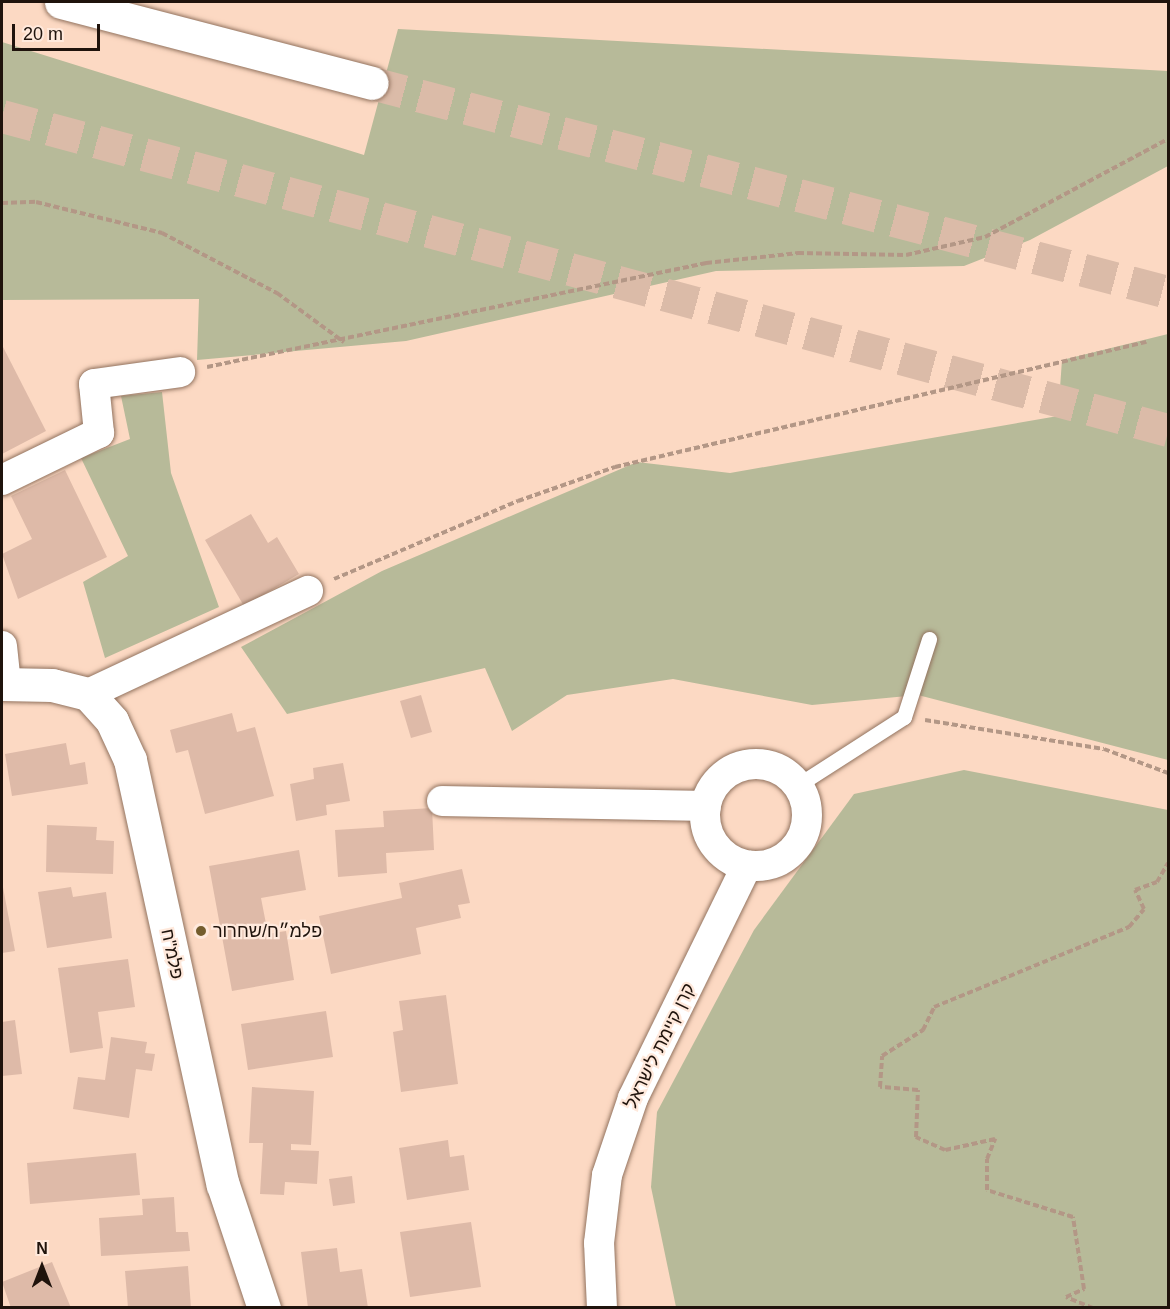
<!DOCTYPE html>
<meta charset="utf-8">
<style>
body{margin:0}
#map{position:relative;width:1170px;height:1309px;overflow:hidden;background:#fcd9c3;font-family:Arial,"Noto Sans Hebrew",sans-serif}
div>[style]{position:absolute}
.green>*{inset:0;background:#b7ba99}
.building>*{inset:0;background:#debaa8}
.trunk-tunnel>*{height:33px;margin-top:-16.5px;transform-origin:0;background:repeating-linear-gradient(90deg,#dbbba8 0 33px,transparent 0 49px)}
.path>*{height:4px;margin-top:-2px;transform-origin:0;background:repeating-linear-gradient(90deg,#b39786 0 6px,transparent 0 9px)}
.roads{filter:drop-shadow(0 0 2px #92735f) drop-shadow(0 0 2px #92735f)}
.service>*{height:15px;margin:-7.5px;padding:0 7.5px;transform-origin:7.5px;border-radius:7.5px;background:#fff}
.minor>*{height:30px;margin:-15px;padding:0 15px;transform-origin:15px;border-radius:15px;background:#fff}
.minor>.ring{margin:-15px;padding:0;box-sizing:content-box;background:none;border:30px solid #fff;border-radius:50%}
.tertiary>*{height:33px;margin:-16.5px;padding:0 16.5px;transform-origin:16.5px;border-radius:16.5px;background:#fff}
.trunk>*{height:33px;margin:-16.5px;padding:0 16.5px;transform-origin:16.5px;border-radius:16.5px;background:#fff}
.dots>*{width:16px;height:16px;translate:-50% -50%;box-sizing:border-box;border:3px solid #ffe9dc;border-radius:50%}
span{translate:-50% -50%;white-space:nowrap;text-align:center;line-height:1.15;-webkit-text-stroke:4.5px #ffe9dc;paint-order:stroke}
.poi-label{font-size:18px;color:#1f130c}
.left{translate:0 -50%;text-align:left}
.street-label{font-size:18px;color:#1f130c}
.frame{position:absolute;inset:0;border:3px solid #1f130c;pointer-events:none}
.north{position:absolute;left:12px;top:1237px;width:60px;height:60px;-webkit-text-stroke:4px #ffe9dc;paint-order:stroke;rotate:0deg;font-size:16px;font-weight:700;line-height:24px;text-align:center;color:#1f130c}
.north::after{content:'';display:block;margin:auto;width:21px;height:27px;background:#1f130c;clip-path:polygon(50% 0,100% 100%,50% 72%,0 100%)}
.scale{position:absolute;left:12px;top:24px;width:88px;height:27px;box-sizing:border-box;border:3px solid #1f130c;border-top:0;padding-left:8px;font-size:18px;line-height:21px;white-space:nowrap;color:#1f130c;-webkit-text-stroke:4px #ffe9dc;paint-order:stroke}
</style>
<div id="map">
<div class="green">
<i style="clip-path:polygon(398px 29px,1168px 71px,1168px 166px,1030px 240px,964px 266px,716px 271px,406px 341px,197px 360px,199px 299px,2px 300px,2px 42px,364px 155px)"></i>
<i style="clip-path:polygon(1168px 334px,1168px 760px,918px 695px,812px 705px,673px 679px,567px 695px,512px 731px,485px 668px,287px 714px,241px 647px,382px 571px,637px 462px,730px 473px,1058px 416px,1062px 360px)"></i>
<i style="clip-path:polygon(162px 392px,171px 473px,219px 607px,105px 658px,83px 582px,128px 556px,81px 458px,130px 439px,121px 396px)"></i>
<i style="clip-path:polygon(964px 770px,1168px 810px,1168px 1307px,676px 1307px,651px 1187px,657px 1112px,754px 930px,854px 794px)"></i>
</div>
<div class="building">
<i style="clip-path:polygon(2px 345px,46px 431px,2px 454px)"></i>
<i style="clip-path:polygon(65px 470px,107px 557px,18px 599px,2px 554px,32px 539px,11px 496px)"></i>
<i style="clip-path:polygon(251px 514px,268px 543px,277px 537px,299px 574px,244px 606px,205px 540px)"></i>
<i style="clip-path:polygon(421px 695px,432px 732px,411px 738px,400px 701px)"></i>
<i style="clip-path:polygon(232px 713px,237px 732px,255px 727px,274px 796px,205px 814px,188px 750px,176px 753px,170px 730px)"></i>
<i style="clip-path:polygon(66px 743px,70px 765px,85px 762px,88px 784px,12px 796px,5px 754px)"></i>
<i style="clip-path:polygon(343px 763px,350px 801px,326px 805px,327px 815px,296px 821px,290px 784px,314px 779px,313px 768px)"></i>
<i style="clip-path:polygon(432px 808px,434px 850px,386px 853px,387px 873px,338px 877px,335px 830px,384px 827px,383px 811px)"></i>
<i style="clip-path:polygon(47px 825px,97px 827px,96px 840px,114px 841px,113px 874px,46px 872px)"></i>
<i style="clip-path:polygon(299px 850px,306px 890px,261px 898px,268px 934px,286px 931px,294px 980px,232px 991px,209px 866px)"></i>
<i style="clip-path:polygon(462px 869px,470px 903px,458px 905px,461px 918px,416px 928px,421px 954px,331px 974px,319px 916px,402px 898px,399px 883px)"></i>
<i style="clip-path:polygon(2px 882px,15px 951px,2px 953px)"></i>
<i style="clip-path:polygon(71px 887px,73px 897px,106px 892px,112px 938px,47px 948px,38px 892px)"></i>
<i style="clip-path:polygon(128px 959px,135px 1007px,98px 1012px,103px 1048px,70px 1053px,58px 968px)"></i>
<i style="clip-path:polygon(446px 995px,458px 1084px,401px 1092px,393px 1032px,403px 1030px,399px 1001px)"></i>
<i style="clip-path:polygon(326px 1011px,333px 1057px,248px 1070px,241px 1024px)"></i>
<i style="clip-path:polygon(15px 1020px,22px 1074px,2px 1076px,2px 1022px)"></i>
<i style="clip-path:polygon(111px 1037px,147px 1042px,145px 1053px,155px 1054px,152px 1071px,136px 1069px,129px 1118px,73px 1109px,78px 1077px,105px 1080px)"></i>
<i style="clip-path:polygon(252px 1087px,314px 1091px,311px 1145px,291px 1144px,291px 1150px,319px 1151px,317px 1184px,285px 1182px,284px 1195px,260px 1194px,263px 1143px,249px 1143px)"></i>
<i style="clip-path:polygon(448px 1140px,450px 1157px,464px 1155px,469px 1190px,407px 1200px,399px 1148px)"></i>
<i style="clip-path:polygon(136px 1153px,140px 1195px,30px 1204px,27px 1163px)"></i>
<i style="clip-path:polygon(352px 1176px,355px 1203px,333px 1206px,329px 1179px)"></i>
<i style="clip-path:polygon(174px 1197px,176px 1232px,188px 1232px,190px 1251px,101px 1256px,99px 1218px,143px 1215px,142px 1199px)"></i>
<i style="clip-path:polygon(471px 1222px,481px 1287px,410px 1297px,400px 1232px)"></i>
<i style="clip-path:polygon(337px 1248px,340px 1272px,362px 1269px,368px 1308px,308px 1308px,301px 1252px)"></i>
<i style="clip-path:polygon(52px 1262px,71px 1308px,11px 1308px,2px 1282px)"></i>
<i style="clip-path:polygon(188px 1266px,191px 1308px,128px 1308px,125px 1271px)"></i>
</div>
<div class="trunk-tunnel">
<i style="left:372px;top:83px;width:823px;rotate:14.71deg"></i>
<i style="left:2px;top:116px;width:1208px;rotate:15.07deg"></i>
</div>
<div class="path">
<i style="left:2px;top:203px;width:34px;rotate:-2deg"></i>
<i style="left:36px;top:202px;width:130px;rotate:13.8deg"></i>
<i style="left:162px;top:233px;width:130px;rotate:27.6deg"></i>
<i style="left:277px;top:293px;width:83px;rotate:36.2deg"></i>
<i style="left:207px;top:367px;width:510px;rotate:-11.77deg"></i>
<i style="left:706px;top:263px;width:93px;rotate:-6.2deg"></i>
<i style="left:798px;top:253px;width:108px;rotate:1.1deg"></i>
<i style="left:906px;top:255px;width:81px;rotate:-12.8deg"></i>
<i style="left:985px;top:237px;width:208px;rotate:-28.2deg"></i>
<i style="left:334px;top:579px;width:200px;rotate:-23deg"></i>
<i style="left:518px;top:501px;width:103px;rotate:-19.3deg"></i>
<i style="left:615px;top:467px;width:546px;rotate:-13.25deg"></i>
<i style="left:925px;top:720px;width:181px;rotate:9.2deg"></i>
<i style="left:1104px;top:749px;width:68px;rotate:20.6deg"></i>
<i style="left:1093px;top:1308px;width:29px;rotate:-158deg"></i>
<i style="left:1066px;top:1297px;width:20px;rotate:-24deg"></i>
<i style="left:1084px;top:1289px;width:73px;rotate:-98.7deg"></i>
<i style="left:1073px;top:1217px;width:90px;rotate:-162.6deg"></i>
<i style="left:987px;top:1190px;width:31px;rotate:-90deg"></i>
<i style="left:987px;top:1159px;width:22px;rotate:-68deg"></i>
<i style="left:995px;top:1139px;width:51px;rotate:167.6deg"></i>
<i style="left:945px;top:1150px;width:32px;rotate:-156deg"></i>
<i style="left:916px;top:1137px;width:47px;rotate:-87.6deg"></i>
<i style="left:918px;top:1090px;width:38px;rotate:-175deg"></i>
<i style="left:880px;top:1087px;width:31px;rotate:-86deg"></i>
<i style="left:882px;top:1056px;width:49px;rotate:-32.4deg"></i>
<i style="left:923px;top:1030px;width:25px;rotate:-64deg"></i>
<i style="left:934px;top:1007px;width:211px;rotate:-22.3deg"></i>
<i style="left:1129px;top:927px;width:23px;rotate:-50deg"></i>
<i style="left:1144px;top:909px;width:21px;rotate:-115deg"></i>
<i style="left:1135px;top:890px;width:23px;rotate:-20deg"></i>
<i style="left:1157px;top:882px;width:22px;rotate:-60deg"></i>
</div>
<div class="roads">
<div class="service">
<i style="left:798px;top:785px;width:126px;rotate:-32.7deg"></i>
<i style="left:904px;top:717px;width:82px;rotate:-72.2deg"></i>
</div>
<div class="minor">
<i style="left:2px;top:480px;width:108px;rotate:-25.9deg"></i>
<i style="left:99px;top:433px;width:49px;rotate:-95.8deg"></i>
<i style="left:94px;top:384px;width:87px;rotate:-7.9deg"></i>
<i style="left:2px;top:646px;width:38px;rotate:84deg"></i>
<i style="left:88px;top:694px;width:243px;rotate:-25.1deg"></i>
<i class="ring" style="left:705px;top:764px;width:72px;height:72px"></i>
<i style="left:442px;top:801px;width:264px;rotate:1.1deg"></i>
<i style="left:602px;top:1308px;width:65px;rotate:-92.6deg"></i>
<i style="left:599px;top:1243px;width:68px;rotate:-83.3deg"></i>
<i style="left:607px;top:1175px;width:81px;rotate:-71.3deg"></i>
<i style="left:633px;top:1098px;width:259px;rotate:-63.9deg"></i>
</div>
<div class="tertiary">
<i style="left:2px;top:684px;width:50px;rotate:1.1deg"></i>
<i style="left:52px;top:685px;width:37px;rotate:14deg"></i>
<i style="left:88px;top:694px;width:36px;rotate:48deg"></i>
<i style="left:112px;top:721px;width:43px;rotate:65.2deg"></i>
<i style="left:130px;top:760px;width:435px;rotate:77.7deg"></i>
<i style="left:223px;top:1185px;width:130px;rotate:71.6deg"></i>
</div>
<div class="trunk">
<i style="left:61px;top:2px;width:321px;rotate:14.6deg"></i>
</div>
</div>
<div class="dots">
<i style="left:201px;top:931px;background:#745d2d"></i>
</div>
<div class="poi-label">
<span class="left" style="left:213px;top:931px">פלמ״ח/שחרור</span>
</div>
<div class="street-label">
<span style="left:172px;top:954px;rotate:78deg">פלמ"ח</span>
<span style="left:660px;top:1046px;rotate:-64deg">קרן קיימת לישראל</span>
</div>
<div class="frame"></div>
<div class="north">N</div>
<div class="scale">20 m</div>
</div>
